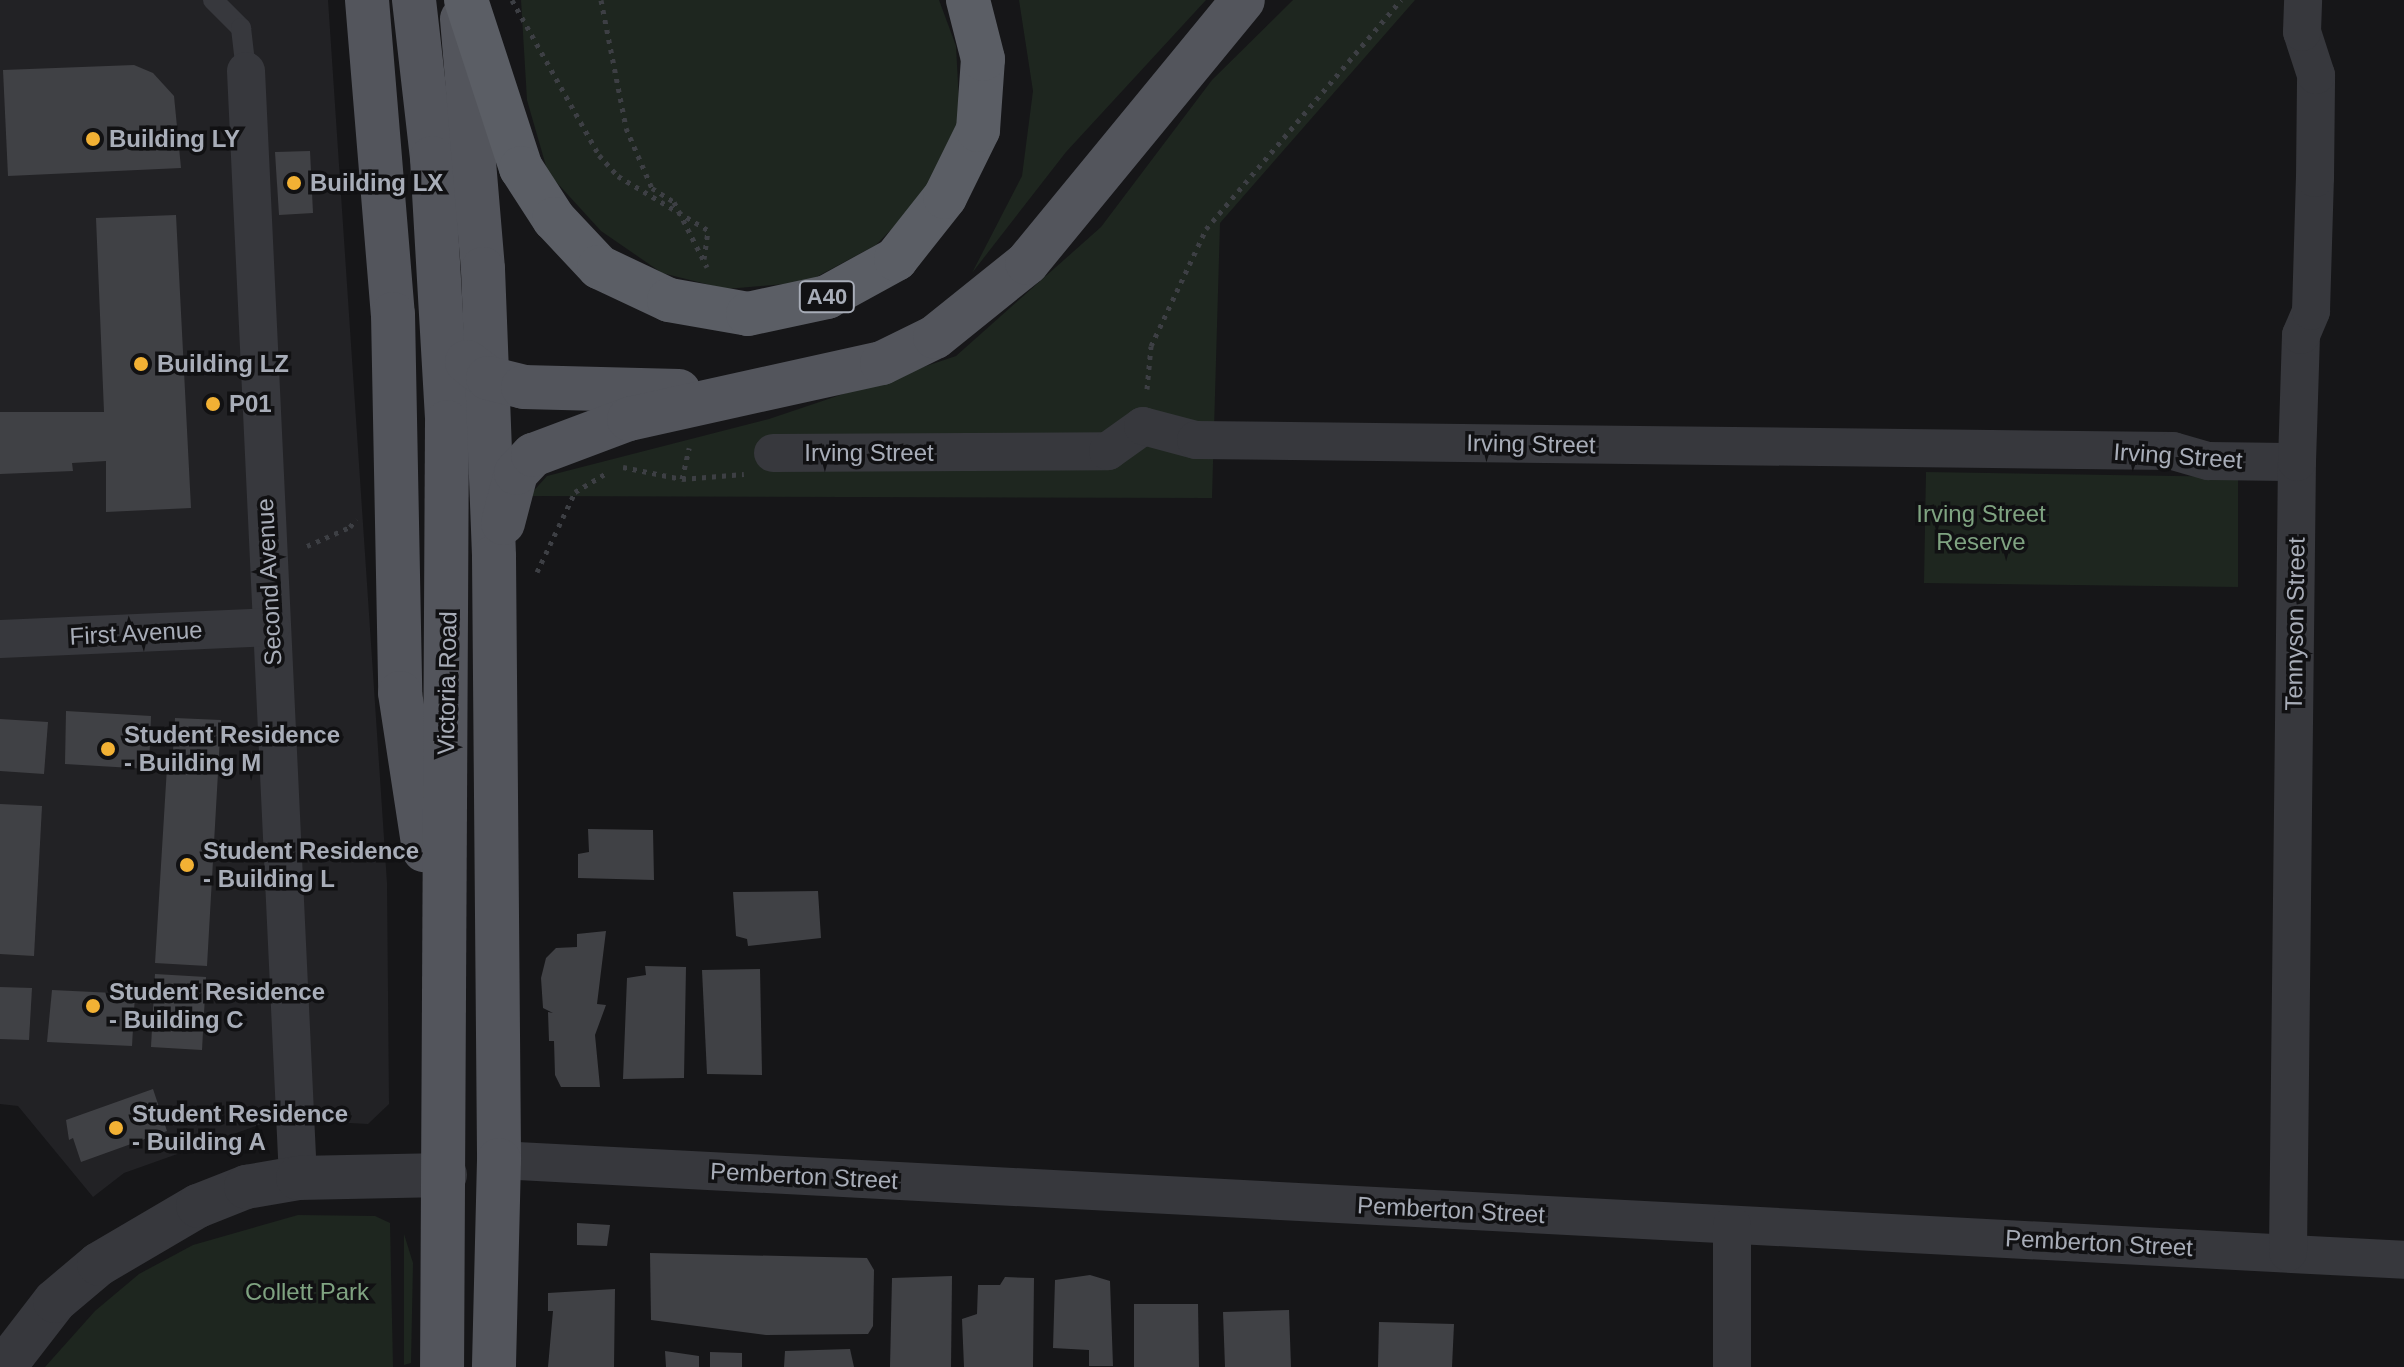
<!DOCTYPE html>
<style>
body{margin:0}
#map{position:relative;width:2404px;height:1367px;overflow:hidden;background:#161618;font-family:Helvetica,sans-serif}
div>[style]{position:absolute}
.built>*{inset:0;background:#222225}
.green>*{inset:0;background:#1e261f}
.building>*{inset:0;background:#404145}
.path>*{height:5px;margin-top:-2.5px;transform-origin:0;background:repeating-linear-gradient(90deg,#3d3f44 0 4px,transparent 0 10px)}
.service>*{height:20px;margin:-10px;padding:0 10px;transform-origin:10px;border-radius:10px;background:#37383d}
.minor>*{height:38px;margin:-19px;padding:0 19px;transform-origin:19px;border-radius:19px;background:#37383d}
.tertiary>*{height:44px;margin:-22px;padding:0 22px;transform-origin:22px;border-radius:22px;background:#37383d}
.primary>*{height:44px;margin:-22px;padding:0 22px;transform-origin:22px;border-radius:22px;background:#53555c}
.trunk>*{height:44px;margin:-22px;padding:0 22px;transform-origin:22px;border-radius:22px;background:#5b5e65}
.path-bridge>*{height:5px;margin-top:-2.5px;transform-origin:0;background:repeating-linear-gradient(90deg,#3d3f44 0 4px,transparent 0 10px)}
.dots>*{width:22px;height:22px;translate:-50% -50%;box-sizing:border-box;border:4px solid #111113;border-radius:50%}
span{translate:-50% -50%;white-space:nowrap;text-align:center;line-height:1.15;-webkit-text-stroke:7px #111113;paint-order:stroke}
.shield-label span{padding:2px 6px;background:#111113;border:2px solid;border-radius:6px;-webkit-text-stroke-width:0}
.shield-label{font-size:22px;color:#a8adb8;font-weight:700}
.poi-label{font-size:24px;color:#a8adb8;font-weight:700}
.left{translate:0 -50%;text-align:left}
.street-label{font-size:24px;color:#a8adb8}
.park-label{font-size:24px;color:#7fa381}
</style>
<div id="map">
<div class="built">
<i style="clip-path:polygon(0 0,328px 0,387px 883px,389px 1104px,368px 1124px,276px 1119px,124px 1173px,93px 1197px,18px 1106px,0 1104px)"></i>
</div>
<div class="green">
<i style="clip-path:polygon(521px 0,939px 0,956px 46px,960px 122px,924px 196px,876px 245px,807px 282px,726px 289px,662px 273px,601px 231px,548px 173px,527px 100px)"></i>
<i style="clip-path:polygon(1019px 0,1206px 0,1066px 152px,972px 273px,1022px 176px,1033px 91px)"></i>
<i style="clip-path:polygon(1293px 0,1415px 0,1220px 223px,1212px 498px,529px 496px,547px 476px,769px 419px,956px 356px,1101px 227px,1212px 80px)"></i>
<i style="clip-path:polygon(1926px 472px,2238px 477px,2238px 587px,1924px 583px)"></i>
<i style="clip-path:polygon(298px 1215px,375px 1216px,390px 1223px,393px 1367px,45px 1367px,95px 1311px,139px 1274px,193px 1245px)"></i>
<i style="clip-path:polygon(404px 1234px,413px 1263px,411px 1363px,404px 1365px)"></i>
</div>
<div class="building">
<i style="clip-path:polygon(134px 65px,153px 73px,174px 96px,181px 168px,8px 176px,3px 70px)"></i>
<i style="clip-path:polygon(310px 151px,313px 213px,279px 215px,275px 152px)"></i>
<i style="clip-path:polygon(176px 215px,191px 508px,106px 512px,106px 461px,72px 463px,73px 471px,0 474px,0 412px,104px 412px,96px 218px)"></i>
<i style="clip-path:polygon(66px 711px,151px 716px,149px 769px,65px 764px)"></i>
<i style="clip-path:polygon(175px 718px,221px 720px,207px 966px,155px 963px,167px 767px,172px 767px)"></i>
<i style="clip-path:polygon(0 719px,48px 722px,44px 774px,0 771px)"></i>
<i style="clip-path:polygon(0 804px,42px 806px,34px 956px,0 954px)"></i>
<i style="clip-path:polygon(588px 829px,653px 830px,654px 880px,578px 878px,578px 854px,589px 852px)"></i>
<i style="clip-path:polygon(818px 891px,821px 938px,748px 946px,747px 939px,736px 936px,733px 892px)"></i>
<i style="clip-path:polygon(606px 931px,597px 1004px,606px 1005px,595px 1035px,600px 1087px,561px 1087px,555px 1075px,554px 1041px,549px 1041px,548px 1012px,553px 1013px,543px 1008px,541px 978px,546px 958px,556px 948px,577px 947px,577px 934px)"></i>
<i style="clip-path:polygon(645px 966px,686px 967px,684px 1078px,623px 1079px,627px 978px,646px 975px)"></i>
<i style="clip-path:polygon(760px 969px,762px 1075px,707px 1074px,702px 970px)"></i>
<i style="clip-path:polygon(155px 974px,206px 977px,202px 1050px,151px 1047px)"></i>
<i style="clip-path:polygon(0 987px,32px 988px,29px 1040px,0 1039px)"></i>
<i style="clip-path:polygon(52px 990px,135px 994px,132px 1046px,47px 1042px)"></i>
<i style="clip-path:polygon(153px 1089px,167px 1131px,81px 1162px,73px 1138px,69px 1140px,66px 1120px)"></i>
<i style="clip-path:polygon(577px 1223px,610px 1225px,607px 1246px,577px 1245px)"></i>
<i style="clip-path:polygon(650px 1253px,867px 1258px,874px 1270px,873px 1326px,868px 1334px,766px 1335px,651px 1320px)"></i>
<i style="clip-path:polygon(1090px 1275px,1110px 1281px,1113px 1366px,1089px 1366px,1089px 1350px,1053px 1348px,1055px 1280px)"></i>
<i style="clip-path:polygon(952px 1276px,951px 1367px,890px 1367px,892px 1278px)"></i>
<i style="clip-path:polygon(1005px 1277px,1034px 1278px,1033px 1367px,964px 1367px,962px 1319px,977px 1314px,978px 1285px,1000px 1285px)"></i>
<i style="clip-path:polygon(615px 1289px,614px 1367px,548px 1367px,553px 1311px,548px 1311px,548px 1293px)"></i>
<i style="clip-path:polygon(1134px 1304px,1198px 1304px,1199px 1367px,1134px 1367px)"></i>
<i style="clip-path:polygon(1289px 1310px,1291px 1367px,1225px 1367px,1223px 1312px)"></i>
<i style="clip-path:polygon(1379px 1322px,1454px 1324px,1452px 1367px,1378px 1367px)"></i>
<i style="clip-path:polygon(850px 1349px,854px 1367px,784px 1367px,785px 1351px)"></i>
<i style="clip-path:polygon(665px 1351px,699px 1356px,699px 1367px,666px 1367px)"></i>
<i style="clip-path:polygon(710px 1352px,742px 1353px,742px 1367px,710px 1367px)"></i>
</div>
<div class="path">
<i style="left:601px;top:0;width:130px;rotate:78.9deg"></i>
<i style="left:626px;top:128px;width:65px;rotate:66.6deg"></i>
<i style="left:652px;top:188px;width:26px;rotate:32deg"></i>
<i style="left:674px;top:202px;width:73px;rotate:63.1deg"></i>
<i style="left:704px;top:259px;width:29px;rotate:-82deg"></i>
<i style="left:1147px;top:389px;width:43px;rotate:-84.7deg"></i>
<i style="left:1151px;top:346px;width:129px;rotate:-64.8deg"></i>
<i style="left:1206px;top:229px;width:301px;rotate:-49.6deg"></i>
<i style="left:623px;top:467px;width:60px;rotate:11.5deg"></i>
<i style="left:682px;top:479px;width:62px;rotate:-4.6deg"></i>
<i style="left:682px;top:479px;width:32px;rotate:-77deg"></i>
<i style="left:307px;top:546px;width:47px;rotate:-23.8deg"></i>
<i style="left:350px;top:527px;width:10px;rotate:-53deg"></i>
<i style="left:537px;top:572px;width:89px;rotate:-64.6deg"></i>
<i style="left:575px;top:492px;width:37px;rotate:-31deg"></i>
</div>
<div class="service">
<i style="left:213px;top:0;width:40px;rotate:45deg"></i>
<i style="left:241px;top:28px;width:43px;rotate:83.4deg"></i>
</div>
<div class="minor">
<i style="left:246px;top:71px;width:1108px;rotate:87.31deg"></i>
<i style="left:773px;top:453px;width:335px;rotate:-0.3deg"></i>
<i style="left:1108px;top:451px;width:43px;rotate:-35.5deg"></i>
<i style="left:1143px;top:426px;width:55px;rotate:14.8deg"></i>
<i style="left:1196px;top:440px;width:977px;rotate:0.65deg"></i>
<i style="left:2173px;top:451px;width:37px;rotate:16deg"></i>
<i style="left:2209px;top:461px;width:88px;rotate:0.7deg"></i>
<i style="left:0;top:639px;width:271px;rotate:-2.5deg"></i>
<i style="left:499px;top:1160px;width:1908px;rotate:3deg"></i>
<i style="left:2288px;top:1252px;width:790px;rotate:-89.35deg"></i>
<i style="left:2297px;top:462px;width:127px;rotate:-88.2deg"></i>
<i style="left:2301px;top:335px;width:26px;rotate:-67deg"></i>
<i style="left:2311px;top:311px;width:133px;rotate:-88.3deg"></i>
<i style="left:2315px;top:178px;width:103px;rotate:-89.4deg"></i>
<i style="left:2316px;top:75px;width:45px;rotate:-108deg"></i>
<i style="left:2302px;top:32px;width:32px;rotate:-88deg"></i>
<i style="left:1732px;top:1367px;width:142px;rotate:-90deg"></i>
</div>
<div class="tertiary">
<i style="left:4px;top:1367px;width:83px;rotate:-52.3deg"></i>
<i style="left:55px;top:1301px;width:57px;rotate:-40.1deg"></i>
<i style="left:99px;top:1264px;width:115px;rotate:-30.4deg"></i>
<i style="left:198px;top:1206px;width:52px;rotate:-21.6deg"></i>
<i style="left:246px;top:1187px;width:53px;rotate:-9.8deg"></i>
<i style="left:298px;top:1178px;width:147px;rotate:-1.2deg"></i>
</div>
<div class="primary">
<i style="left:367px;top:0;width:315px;rotate:85.3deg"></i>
<i style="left:393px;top:314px;width:379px;rotate:88.9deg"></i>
<i style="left:400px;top:693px;width:159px;rotate:81.3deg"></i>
<i style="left:414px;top:0;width:159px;rotate:83.5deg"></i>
<i style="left:432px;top:158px;width:264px;rotate:86.7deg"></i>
<i style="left:447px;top:422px;width:945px;rotate:90.3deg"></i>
<i style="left:462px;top:19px;width:251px;rotate:85.2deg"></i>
<i style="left:483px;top:269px;width:288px;rotate:87.8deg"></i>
<i style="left:494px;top:557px;width:603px;rotate:89.52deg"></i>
<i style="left:499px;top:1160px;width:207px;rotate:91.4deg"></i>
<i style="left:467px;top:362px;width:26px;rotate:37deg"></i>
<i style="left:488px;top:378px;width:36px;rotate:14deg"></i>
<i style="left:523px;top:387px;width:156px;rotate:1.5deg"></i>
<i style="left:503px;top:523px;width:52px;rotate:-75.4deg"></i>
<i style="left:516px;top:473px;width:25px;rotate:-47deg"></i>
<i style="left:533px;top:455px;width:103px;rotate:-20.6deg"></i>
<i style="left:629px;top:419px;width:259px;rotate:-12.5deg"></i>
<i style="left:882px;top:363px;width:59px;rotate:-26.1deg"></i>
<i style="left:935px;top:337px;width:118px;rotate:-38.8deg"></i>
<i style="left:1027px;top:263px;width:340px;rotate:-50.6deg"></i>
</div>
<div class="trunk">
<i style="left:466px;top:0;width:177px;rotate:71.9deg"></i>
<i style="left:521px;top:168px;width:61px;rotate:57.1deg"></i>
<i style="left:554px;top:219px;width:66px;rotate:46.8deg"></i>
<i style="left:599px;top:267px;width:77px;rotate:25.2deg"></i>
<i style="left:669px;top:300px;width:80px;rotate:10deg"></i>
<i style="left:748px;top:314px;width:81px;rotate:-12.1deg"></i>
<i style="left:827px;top:297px;width:79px;rotate:-28.8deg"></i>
<i style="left:896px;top:259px;width:79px;rotate:-51.7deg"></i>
<i style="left:945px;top:197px;width:75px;rotate:-63.8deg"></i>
<i style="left:978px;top:130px;width:71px;rotate:-86deg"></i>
<i style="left:983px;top:59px;width:61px;rotate:-104.3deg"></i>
</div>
<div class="path-bridge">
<i style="left:512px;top:0;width:178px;rotate:60.7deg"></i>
<i style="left:599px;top:155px;width:28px;rotate:48deg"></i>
<i style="left:618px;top:176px;width:105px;rotate:31deg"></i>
</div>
<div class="dots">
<i style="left:93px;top:139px;background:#f2b134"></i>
<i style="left:294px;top:183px;background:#f2b134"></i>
<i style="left:141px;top:364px;background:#f2b134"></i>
<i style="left:213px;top:404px;background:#f2b134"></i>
<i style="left:108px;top:749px;background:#f2b134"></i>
<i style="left:187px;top:865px;background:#f2b134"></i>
<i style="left:93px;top:1006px;background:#f2b134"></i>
<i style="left:116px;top:1128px;background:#f2b134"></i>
</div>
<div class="shield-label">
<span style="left:827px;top:297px">A40</span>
</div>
<div class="poi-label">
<span class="left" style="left:109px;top:139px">Building LY</span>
<span class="left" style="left:310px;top:183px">Building LX</span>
<span class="left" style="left:157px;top:364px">Building LZ</span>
<span class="left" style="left:229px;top:404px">P01</span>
<span class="left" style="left:124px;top:749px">Student Residence<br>- Building M</span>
<span class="left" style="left:203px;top:865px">Student Residence<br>- Building L</span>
<span class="left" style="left:109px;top:1006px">Student Residence<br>- Building C</span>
<span class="left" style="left:132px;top:1128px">Student Residence<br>- Building A</span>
</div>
<div class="street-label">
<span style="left:1531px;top:444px;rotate:1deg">Irving Street</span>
<span style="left:869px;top:453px">Irving Street</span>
<span style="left:2178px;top:456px;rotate:4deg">Irving Street</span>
<span style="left:269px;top:582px;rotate:-93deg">Second Avenue</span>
<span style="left:2295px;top:624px;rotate:-89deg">Tennyson Street</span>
<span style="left:136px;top:633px;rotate:-3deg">First Avenue</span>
<span style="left:447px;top:683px;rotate:-89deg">Victoria Road</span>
<span style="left:804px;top:1176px;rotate:3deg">Pemberton Street</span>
<span style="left:1451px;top:1210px;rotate:3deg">Pemberton Street</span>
<span style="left:2099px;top:1243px;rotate:3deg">Pemberton Street</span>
</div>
<div class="park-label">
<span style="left:1981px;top:528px">Irving Street<br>Reserve</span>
<span style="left:307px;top:1292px">Collett Park</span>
</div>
</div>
